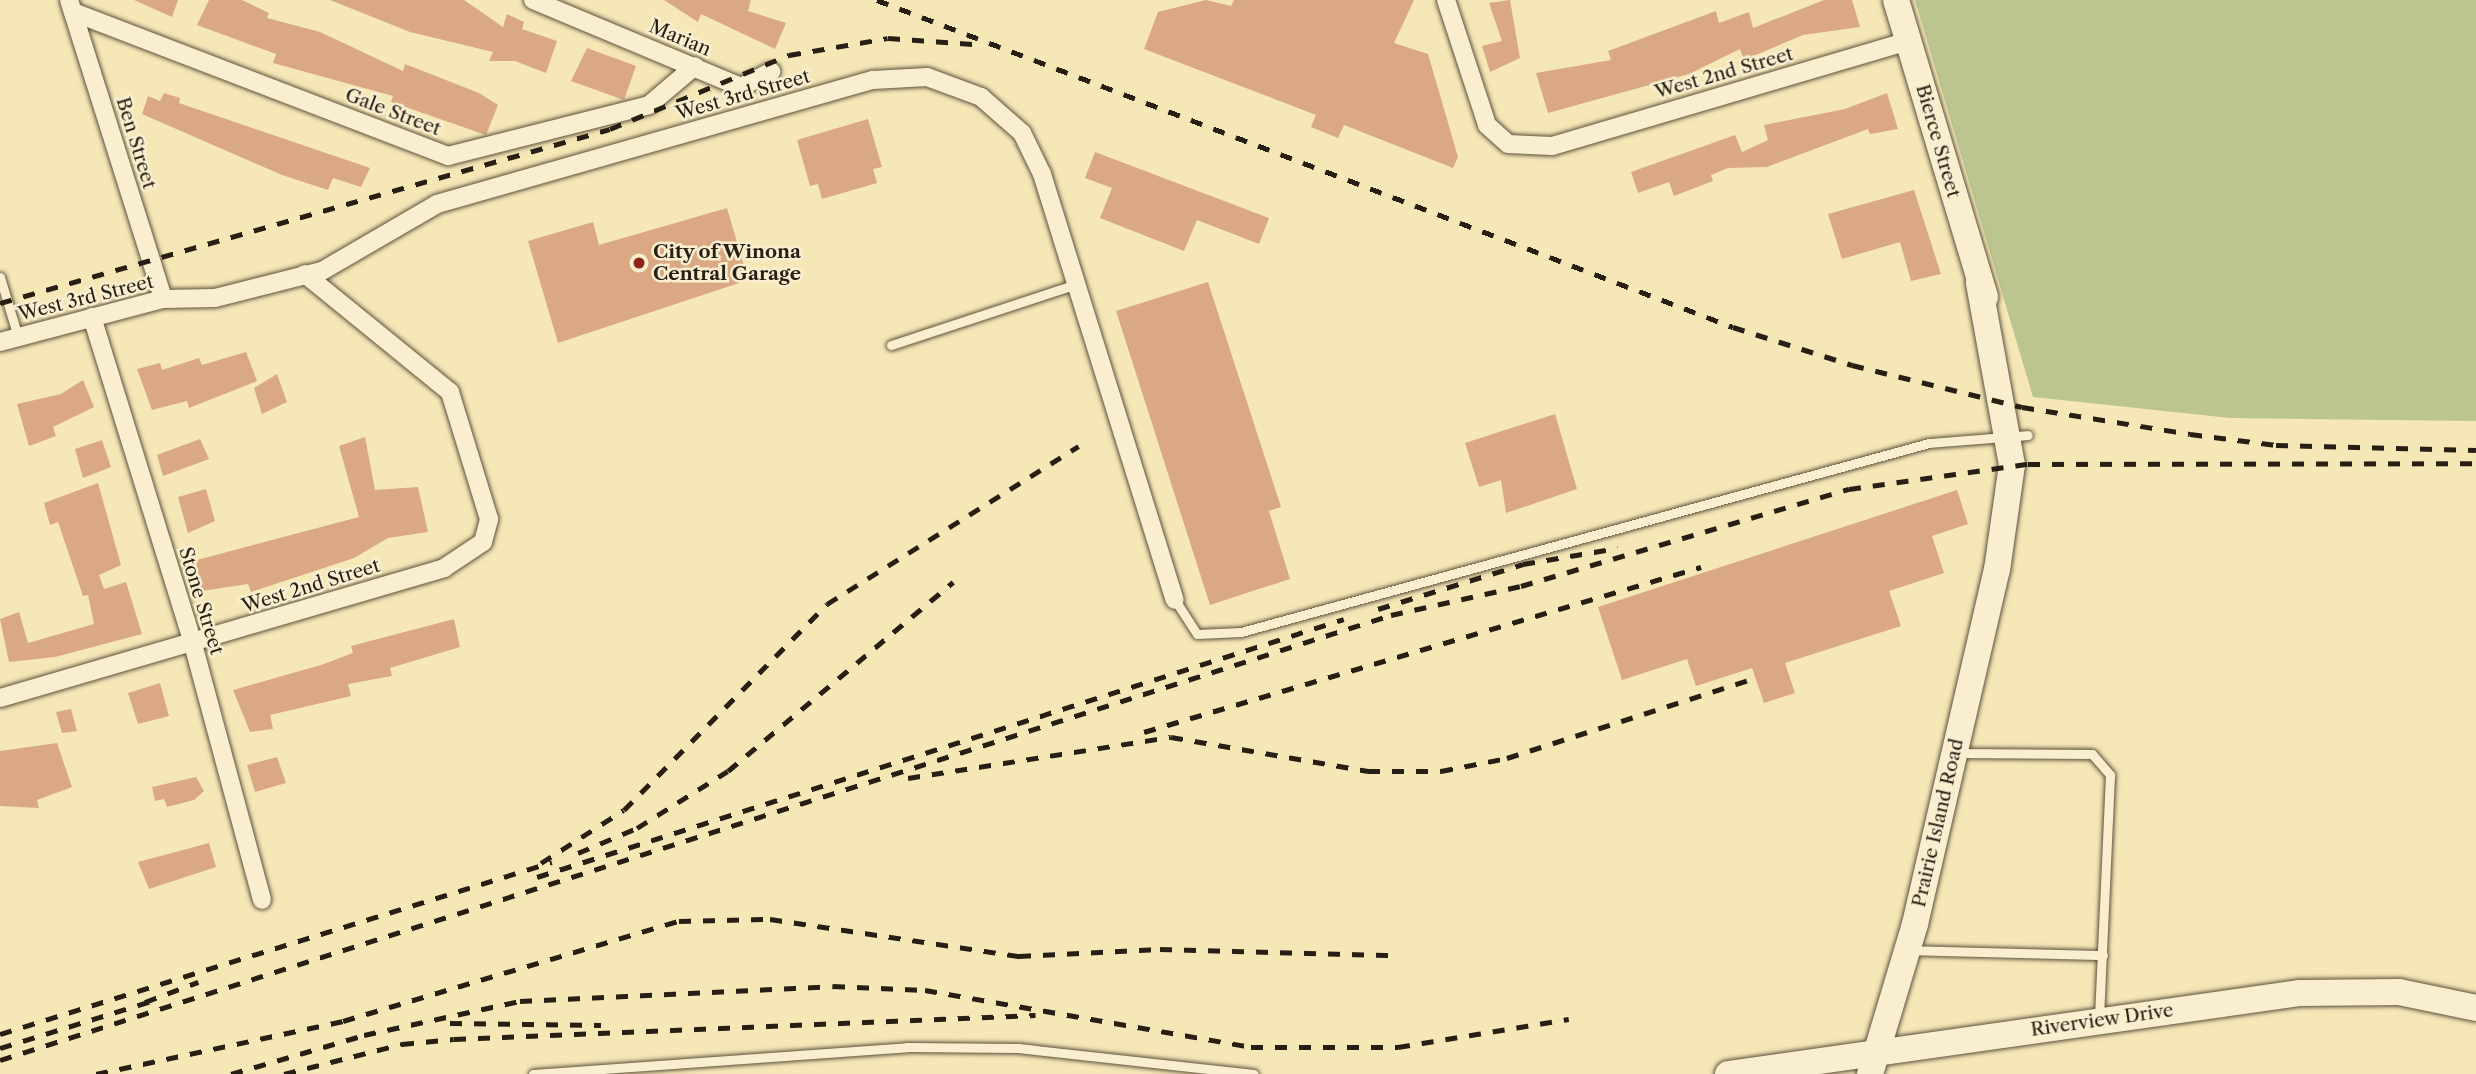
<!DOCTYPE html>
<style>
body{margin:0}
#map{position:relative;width:2476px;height:1074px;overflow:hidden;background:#f6e7b7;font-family:"Libre Caslon Text",serif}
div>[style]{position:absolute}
.green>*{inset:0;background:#bcc58f}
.building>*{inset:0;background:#daa983}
.roads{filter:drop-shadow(0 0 2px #5c513d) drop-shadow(0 0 2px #5c513d)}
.lane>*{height:9px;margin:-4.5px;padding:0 4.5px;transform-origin:4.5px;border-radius:4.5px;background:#f9efd0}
.street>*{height:18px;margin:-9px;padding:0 9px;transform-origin:9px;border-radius:9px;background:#f9efd0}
.secondary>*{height:26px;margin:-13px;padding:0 13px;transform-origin:13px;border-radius:13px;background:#f9efd0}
.rail>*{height:5px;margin-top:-2.5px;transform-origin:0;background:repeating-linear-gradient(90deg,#281f14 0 12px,transparent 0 24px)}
.dots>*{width:19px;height:19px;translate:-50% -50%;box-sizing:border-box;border:4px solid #f9efd0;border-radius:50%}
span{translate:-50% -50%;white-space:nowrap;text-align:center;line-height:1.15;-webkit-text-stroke:5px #f9efd0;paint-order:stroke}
.street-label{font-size:19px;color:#281f14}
.poi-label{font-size:19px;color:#281f14;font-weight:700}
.left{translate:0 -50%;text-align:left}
</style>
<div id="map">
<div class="green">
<i style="clip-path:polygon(1915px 0,2476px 0,2476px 421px,2230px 418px,2033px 397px)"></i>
</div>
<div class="building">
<i style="clip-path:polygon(134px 0,178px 0,172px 17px)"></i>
<i style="clip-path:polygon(209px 0,242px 0,269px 13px,267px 18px,320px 32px,403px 71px,405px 64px,479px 93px,498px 105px,486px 135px,391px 102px,393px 96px,273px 63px,276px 54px,197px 25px)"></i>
<i style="clip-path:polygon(330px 0,464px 0,503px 27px,507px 14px,524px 22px,522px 29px,557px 41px,546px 73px,515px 61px,489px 61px,493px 52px,410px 32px)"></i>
<i style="clip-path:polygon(664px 0,751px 0,748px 11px,786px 23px,775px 49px,701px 14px,698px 22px)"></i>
<i style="clip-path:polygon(1206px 0,1231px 6px,1234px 0,1414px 0,1394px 43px,1428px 54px,1458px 157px,1453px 168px,1344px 125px,1338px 138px,1311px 127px,1316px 115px,1144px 49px,1158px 12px)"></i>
<i style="clip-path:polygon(1510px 0,1520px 58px,1490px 72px,1482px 46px,1502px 41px,1489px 3px)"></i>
<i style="clip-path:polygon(1824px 0,1852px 0,1860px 27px,1803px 35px,1744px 60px,1740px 49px,1689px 74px,1548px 113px,1536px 73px,1611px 60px,1608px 51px,1716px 11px,1719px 23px,1749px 12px,1753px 28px)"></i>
<i style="clip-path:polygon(587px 48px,636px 66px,624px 100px,571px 81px)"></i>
<i style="clip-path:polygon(164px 93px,180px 98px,179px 103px,370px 168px,361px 187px,333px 178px,328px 190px,282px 175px,142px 114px,148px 96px,160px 101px)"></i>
<i style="clip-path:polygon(1887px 93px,1898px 129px,1870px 134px,1868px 129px,1767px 167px,1728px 168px,1711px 175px,1713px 181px,1674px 196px,1669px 182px,1638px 193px,1631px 172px,1735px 135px,1742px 152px,1768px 140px,1764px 125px,1845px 109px)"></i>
<i style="clip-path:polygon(868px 119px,882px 167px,873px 169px,877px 183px,822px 199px,818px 184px,810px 186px,797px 140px)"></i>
<i style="clip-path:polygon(1095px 152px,1269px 218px,1259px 244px,1197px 220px,1184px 251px,1100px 218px,1112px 188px,1085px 178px)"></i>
<i style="clip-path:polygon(1914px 190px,1941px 274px,1911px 281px,1900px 242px,1842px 259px,1828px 214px)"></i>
<i style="clip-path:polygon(727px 208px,748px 280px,558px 343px,528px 241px,593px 222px,599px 245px)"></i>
<i style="clip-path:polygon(1208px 282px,1281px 507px,1269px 511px,1290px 579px,1210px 605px,1116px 311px)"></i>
<i style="clip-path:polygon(246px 352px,257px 381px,189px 408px,187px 401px,152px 410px,137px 369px,160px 363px,162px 370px,199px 358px,202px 365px)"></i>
<i style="clip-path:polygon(277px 374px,287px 402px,262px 414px,254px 388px)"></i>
<i style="clip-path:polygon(83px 380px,94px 407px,53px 427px,56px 436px,29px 446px,17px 404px,61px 394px)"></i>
<i style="clip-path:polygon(1555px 414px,1577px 489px,1506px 513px,1501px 480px,1479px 487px,1465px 443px)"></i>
<i style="clip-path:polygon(365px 437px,375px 490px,418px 487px,428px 532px,388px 538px,354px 558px,251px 592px,248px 584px,202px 591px,193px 561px,359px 517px,339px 446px)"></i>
<i style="clip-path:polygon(200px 439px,209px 459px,163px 476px,157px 455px)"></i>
<i style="clip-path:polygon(102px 440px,111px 467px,83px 478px,75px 449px)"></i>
<i style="clip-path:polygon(98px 483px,121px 565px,99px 575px,104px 589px,126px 582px,142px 634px,55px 657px,9px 662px,0 619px,19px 612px,28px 643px,94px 624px,88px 595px,83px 596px,58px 522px,50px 525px,44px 503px)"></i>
<i style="clip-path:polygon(206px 489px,215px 521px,188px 533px,178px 497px)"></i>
<i style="clip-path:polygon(1957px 490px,1968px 524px,1932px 536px,1944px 573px,1889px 591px,1901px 626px,1785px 663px,1795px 693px,1764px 703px,1752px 668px,1696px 686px,1687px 659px,1622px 680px,1598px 607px)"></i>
<i style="clip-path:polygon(454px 619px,460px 647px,390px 668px,392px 676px,348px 684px,351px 696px,270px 715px,273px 729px,250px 732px,233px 690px,321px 665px,353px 653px,351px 646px)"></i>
<i style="clip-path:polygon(160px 683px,169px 716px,138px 724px,128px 693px)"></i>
<i style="clip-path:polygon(71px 709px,77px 731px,62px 733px,56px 712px)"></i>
<i style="clip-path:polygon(57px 743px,72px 787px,37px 800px,39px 808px,0 806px,0 751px)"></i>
<i style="clip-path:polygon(277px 757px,286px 783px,255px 792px,247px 765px)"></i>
<i style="clip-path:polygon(196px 777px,204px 791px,194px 800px,167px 807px,164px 799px,155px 801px,152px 787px)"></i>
<i style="clip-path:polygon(209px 843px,216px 867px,149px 889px,138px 862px)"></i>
</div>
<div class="roads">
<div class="lane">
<i style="left:0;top:277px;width:63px;rotate:73.3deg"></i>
<i style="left:891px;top:345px;width:196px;rotate:-18.2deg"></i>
<i style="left:1175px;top:600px;width:40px;rotate:57.1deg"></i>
<i style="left:1197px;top:634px;width:44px;rotate:-2.6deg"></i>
<i style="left:1241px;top:632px;width:713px;rotate:-15.36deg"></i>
<i style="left:1929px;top:443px;width:99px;rotate:-4.6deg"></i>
<i style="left:1956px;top:753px;width:136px;rotate:0.4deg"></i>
<i style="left:2092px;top:754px;width:28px;rotate:49deg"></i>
<i style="left:2110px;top:775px;width:245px;rotate:92.6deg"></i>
<i style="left:1909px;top:950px;width:194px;rotate:1.5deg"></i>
<i style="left:533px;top:1074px;width:375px;rotate:-4.1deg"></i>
<i style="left:907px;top:1047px;width:111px;rotate:0.5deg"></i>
<i style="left:1018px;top:1048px;width:237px;rotate:6.3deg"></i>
</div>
<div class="street">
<i style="left:69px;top:0;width:313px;rotate:72.5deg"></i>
<i style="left:533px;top:0;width:225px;rotate:22.7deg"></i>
<i style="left:741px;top:87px;width:34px;rotate:-27deg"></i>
<i style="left:1446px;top:0;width:132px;rotate:71.8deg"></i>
<i style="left:1487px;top:125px;width:28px;rotate:42deg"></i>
<i style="left:1508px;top:144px;width:44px;rotate:2.6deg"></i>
<i style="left:1552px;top:146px;width:371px;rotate:-16.4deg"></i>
<i style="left:73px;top:12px;width:402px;rotate:21deg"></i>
<i style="left:448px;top:156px;width:207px;rotate:-14.2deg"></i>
<i style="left:649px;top:105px;width:60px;rotate:-40.3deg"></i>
<i style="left:92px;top:317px;width:342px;rotate:72.8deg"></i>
<i style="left:193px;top:644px;width:265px;rotate:74.9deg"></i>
<i style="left:0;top:342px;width:169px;rotate:-14.8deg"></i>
<i style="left:163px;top:299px;width:52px;rotate:-1.1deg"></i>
<i style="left:215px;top:298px;width:110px;rotate:-14.2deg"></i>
<i style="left:322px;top:271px;width:133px;rotate:-30.2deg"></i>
<i style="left:437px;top:204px;width:453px;rotate:-15.9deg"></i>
<i style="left:873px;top:80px;width:54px;rotate:-3.2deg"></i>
<i style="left:927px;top:77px;width:58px;rotate:20.3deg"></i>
<i style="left:981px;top:97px;width:55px;rotate:41.3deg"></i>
<i style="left:1022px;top:133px;width:46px;rotate:64deg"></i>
<i style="left:1042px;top:174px;width:446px;rotate:72.7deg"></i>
<i style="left:0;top:698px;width:463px;rotate:-16.3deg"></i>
<i style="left:444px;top:568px;width:47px;rotate:-33.7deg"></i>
<i style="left:483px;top:542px;width:24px;rotate:-75deg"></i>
<i style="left:489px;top:519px;width:133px;rotate:-107.1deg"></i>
<i style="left:450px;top:392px;width:187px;rotate:-140.9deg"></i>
</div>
<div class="secondary">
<i style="left:1896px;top:0;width:310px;rotate:73.3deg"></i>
<i style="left:1728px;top:1074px;width:578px;rotate:-8.06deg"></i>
<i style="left:2300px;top:993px;width:99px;rotate:-0.6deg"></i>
<i style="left:2399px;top:992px;width:79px;rotate:11.7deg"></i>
<i style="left:1870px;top:1074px;width:157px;rotate:-73.3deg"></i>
<i style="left:1915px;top:924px;width:363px;rotate:-77deg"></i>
<i style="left:1997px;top:570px;width:106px;rotate:-81.9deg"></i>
<i style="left:2012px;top:465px;width:185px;rotate:-100.3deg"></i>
</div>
</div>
<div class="rail">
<i style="left:877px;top:0;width:916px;rotate:20.91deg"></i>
<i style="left:1733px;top:327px;width:125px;rotate:17.7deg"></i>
<i style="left:1852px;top:365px;width:175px;rotate:13.9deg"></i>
<i style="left:2022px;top:407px;width:170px;rotate:9.1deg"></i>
<i style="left:2190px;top:434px;width:87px;rotate:7.3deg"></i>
<i style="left:2276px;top:445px;width:200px;rotate:1.4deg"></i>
<i style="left:0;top:303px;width:634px;rotate:-15.92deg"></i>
<i style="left:610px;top:129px;width:194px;rotate:-22.5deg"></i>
<i style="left:789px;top:55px;width:100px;rotate:-9.7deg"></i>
<i style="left:888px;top:38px;width:85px;rotate:4deg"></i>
<i style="left:1378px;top:609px;width:152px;rotate:-17.2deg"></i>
<i style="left:1523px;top:564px;width:96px;rotate:-9.6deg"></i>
<i style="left:1144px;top:732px;width:581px;rotate:-16.5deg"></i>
<i style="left:908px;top:778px;width:266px;rotate:-8.9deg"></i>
<i style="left:1171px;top:737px;width:200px;rotate:9.8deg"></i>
<i style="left:1368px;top:771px;width:73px"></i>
<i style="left:1441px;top:771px;width:67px;rotate:-11.1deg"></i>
<i style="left:1507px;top:758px;width:256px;rotate:-17.9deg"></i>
<i style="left:578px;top:853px;width:64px;rotate:-23deg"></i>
<i style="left:637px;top:828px;width:107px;rotate:-32.1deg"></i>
<i style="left:728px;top:771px;width:294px;rotate:-40deg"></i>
<i style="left:541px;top:863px;width:98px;rotate:-32.6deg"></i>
<i style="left:624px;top:810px;width:289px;rotate:-45.4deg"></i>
<i style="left:827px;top:604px;width:297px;rotate:-32.1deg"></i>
<i style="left:537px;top:877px;width:847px;rotate:-17.73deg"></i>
<i style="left:145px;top:1002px;width:57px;rotate:-20.7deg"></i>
<i style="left:450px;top:1023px;width:151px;rotate:0.8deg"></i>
<i style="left:0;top:1034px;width:578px;rotate:-17.31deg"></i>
<i style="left:0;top:1048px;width:158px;rotate:-17.3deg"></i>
<i style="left:0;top:1060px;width:1460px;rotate:-17.74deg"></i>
<i style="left:1391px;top:615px;width:133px;rotate:-12.6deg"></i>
<i style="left:1521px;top:586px;width:342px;rotate:-16.5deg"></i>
<i style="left:1849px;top:489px;width:181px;rotate:-8deg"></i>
<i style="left:2028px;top:464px;width:448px;rotate:-0.1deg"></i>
<i style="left:96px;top:1074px;width:253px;rotate:-12.1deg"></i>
<i style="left:343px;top:1021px;width:351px;rotate:-16.6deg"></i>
<i style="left:679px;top:921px;width:91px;rotate:-1.3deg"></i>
<i style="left:770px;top:919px;width:252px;rotate:8.5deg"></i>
<i style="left:1019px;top:956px;width:141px;rotate:-2.8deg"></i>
<i style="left:1160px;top:949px;width:235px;rotate:1.5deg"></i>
<i style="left:231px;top:1074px;width:139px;rotate:-16.3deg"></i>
<i style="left:364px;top:1035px;width:160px;rotate:-12.3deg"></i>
<i style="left:520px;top:1001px;width:313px;rotate:-2.7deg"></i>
<i style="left:833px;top:986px;width:92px;rotate:2.5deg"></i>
<i style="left:925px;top:990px;width:331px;rotate:9.9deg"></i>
<i style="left:1251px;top:1047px;width:147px"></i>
<i style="left:1398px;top:1047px;width:173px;rotate:-9.3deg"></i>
<i style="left:284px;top:1074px;width:122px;rotate:-14.3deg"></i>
<i style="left:402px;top:1044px;width:52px;rotate:-5.5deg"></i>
<i style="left:454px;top:1039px;width:582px;rotate:-2.36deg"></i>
</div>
<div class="dots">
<i style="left:639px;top:263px;background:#8f2418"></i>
</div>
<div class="street-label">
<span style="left:680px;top:38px;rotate:23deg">Marian</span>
<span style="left:1724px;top:73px;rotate:-16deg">West 2nd Street</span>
<span style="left:743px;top:95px;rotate:-16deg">West 3rd Street</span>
<span style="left:393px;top:112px;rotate:21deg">Gale Street</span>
<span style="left:1938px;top:141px;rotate:74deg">Bierce Street</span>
<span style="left:136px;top:143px;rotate:73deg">Ben Street</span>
<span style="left:86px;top:298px;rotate:-14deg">West 3rd Street</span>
<span style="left:311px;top:586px;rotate:-17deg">West 2nd Street</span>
<span style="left:201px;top:601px;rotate:73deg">Stone Street</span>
<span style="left:1938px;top:823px;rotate:-77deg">Prairie Island Road</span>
<span style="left:2102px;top:1020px;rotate:-8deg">Riverview Drive</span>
</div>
<div class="poi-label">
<span class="left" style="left:653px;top:263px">City of Winona<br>Central Garage</span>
</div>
</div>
